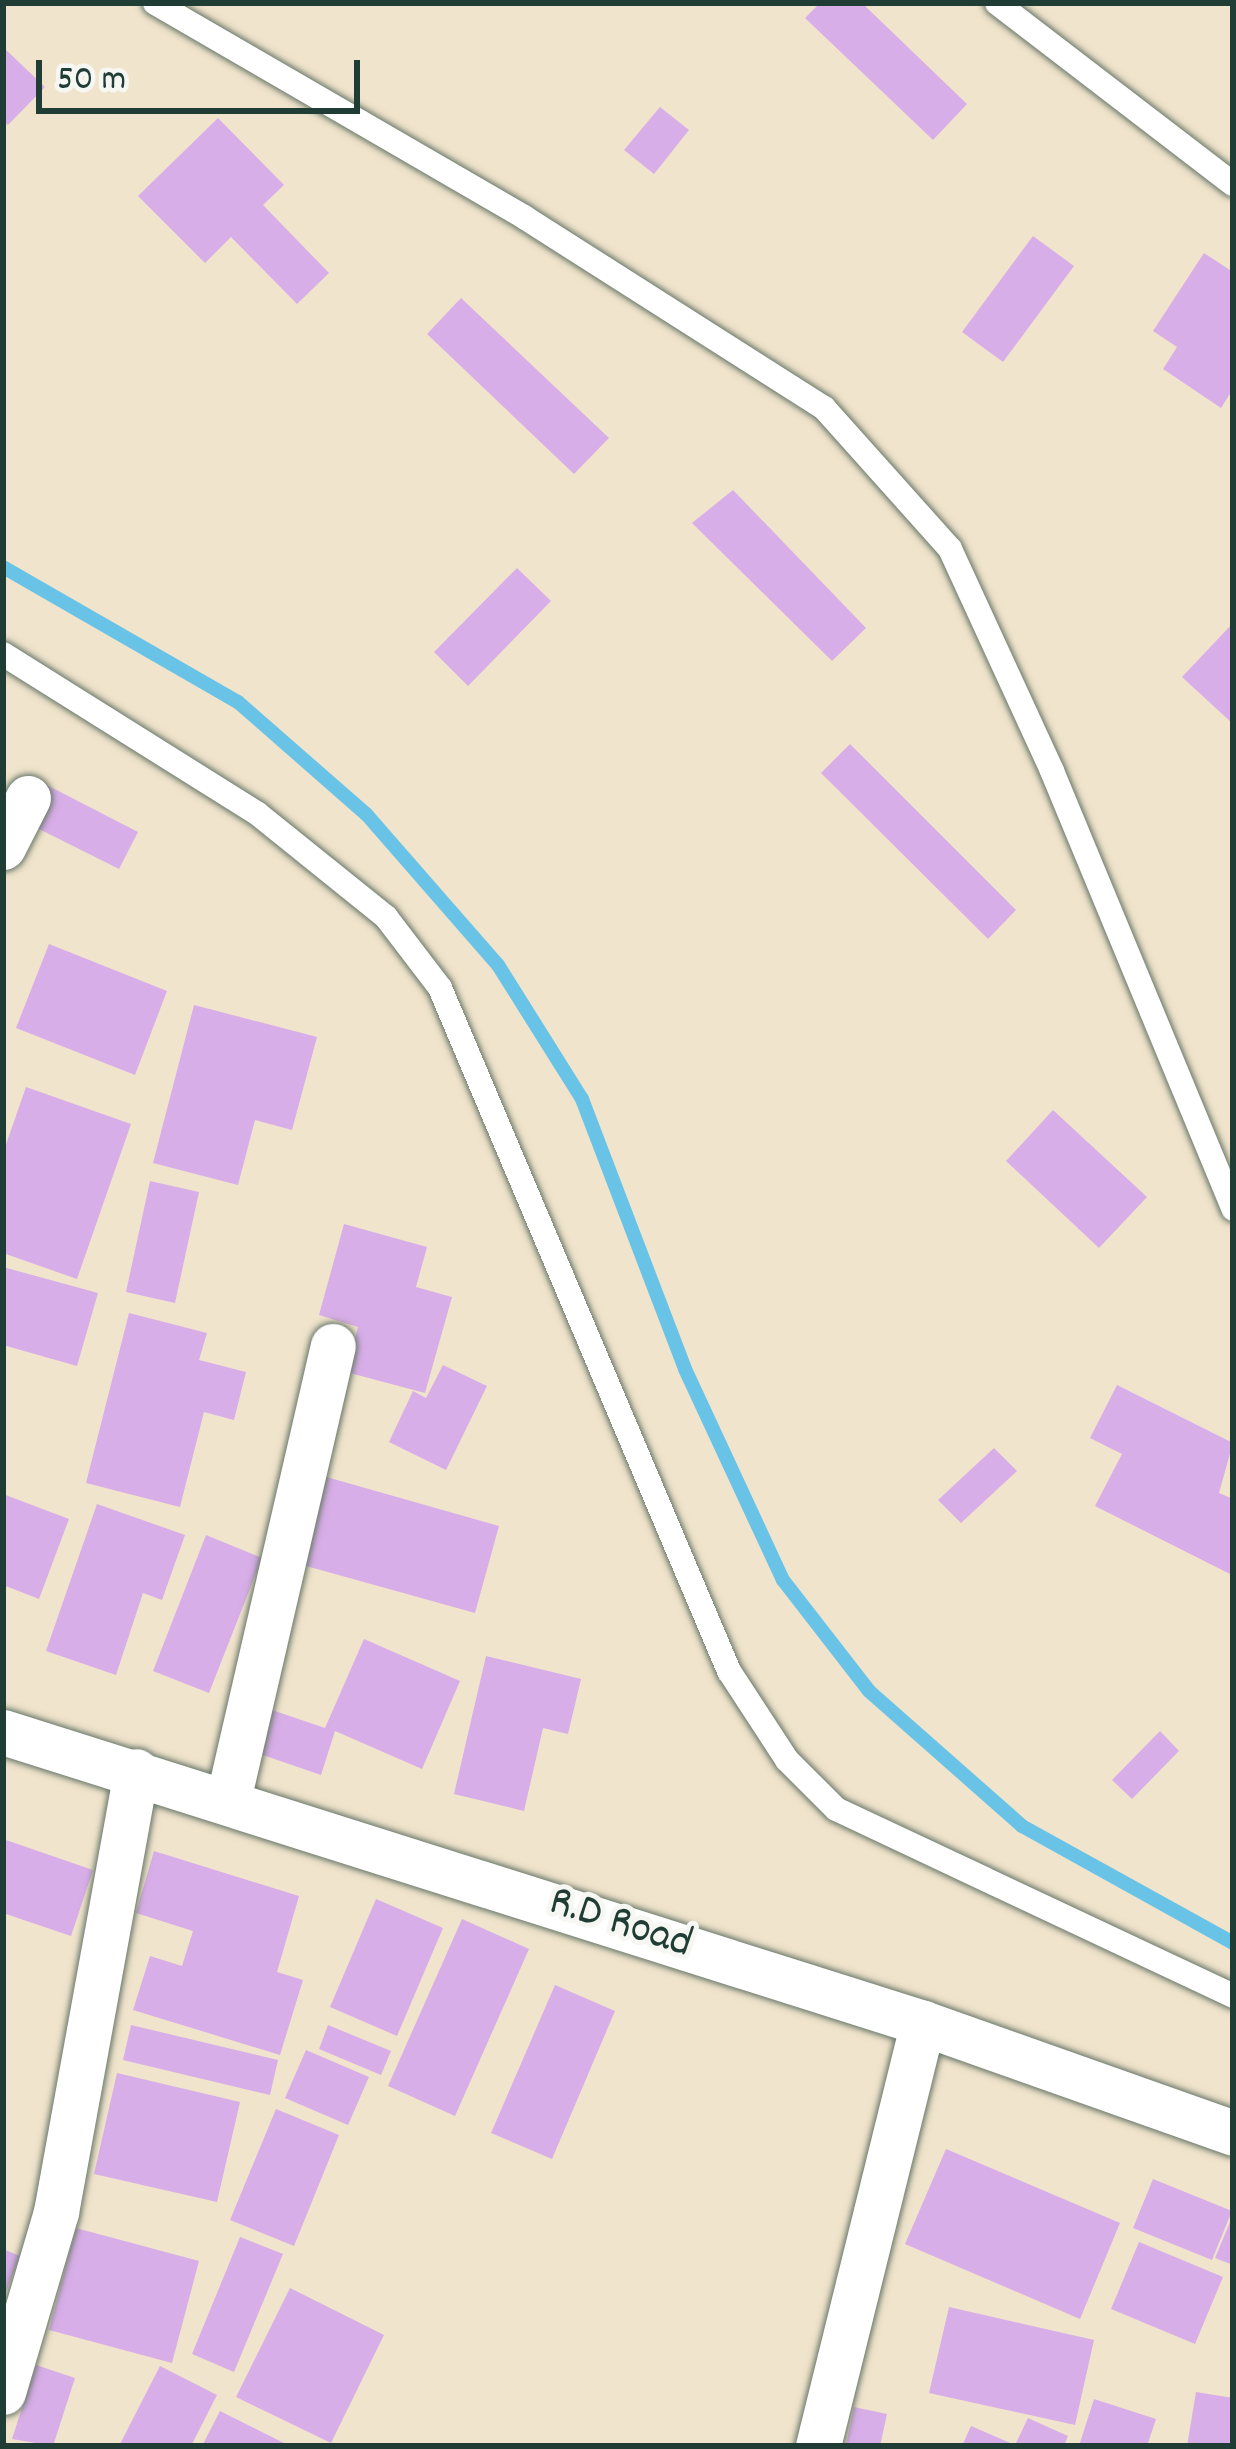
<!DOCTYPE html>
<style>
body{margin:0}
#map{position:relative;width:1236px;height:2449px;overflow:hidden;background:#f1e4cc;font-family:Dekko,sans-serif}
div>[style]{position:absolute}
.stream>*{height:14px;margin:-7px;padding:0 7px;transform-origin:7px;border-radius:7px;background:#69c3e7}
.building>*{inset:0;background:#d8aee8}
.roads{filter:drop-shadow(0 0 3px #687769) drop-shadow(0 0 3px #687769)}
.service>*{height:24px;margin:-12px;padding:0 12px;transform-origin:12px;border-radius:12px;background:#fff}
.minor>*{height:45px;margin:-22.5px;padding:0 22.5px;transform-origin:22.5px;border-radius:22.5px;background:#fff}
span{translate:-50% -50%;white-space:nowrap;text-align:center;line-height:1.15;-webkit-text-stroke:10px #f6f6f2;paint-order:stroke}
.street-label{font-size:45px;color:#1f3d34}
.frame{position:absolute;inset:0;border:6px solid #1f3d34;pointer-events:none}
.scale{position:absolute;left:36px;top:60px;width:324px;height:54px;box-sizing:border-box;border:6px solid #1f3d34;border-top:0;padding-left:15px;font-size:36px;line-height:42px;white-space:nowrap;color:#1f3d34;-webkit-text-stroke:9px #f6f6f2;paint-order:stroke}
</style>
<div id="map">
<div class="stream">
<i style="left:3px;top:567px;width:271px;rotate:29.9deg"></i>
<i style="left:238px;top:702px;width:171px;rotate:41.2deg"></i>
<i style="left:367px;top:815px;width:199px;rotate:48.9deg"></i>
<i style="left:498px;top:965px;width:158px;rotate:57.9deg"></i>
<i style="left:582px;top:1099px;width:289px;rotate:69.1deg"></i>
<i style="left:685px;top:1369px;width:233px;rotate:65.1deg"></i>
<i style="left:783px;top:1580px;width:140px;rotate:52.2deg"></i>
<i style="left:869px;top:1691px;width:204px;rotate:41.4deg"></i>
<i style="left:1022px;top:1826px;width:241px;rotate:29deg"></i>
</div>
<div class="building">
<i style="clip-path:polygon(820px 3px,862px 3px,967px 104px,933px 140px,805px 18px)"></i>
<i style="clip-path:polygon(3px 47px,45px 87px,8px 125px,3px 121px)"></i>
<i style="clip-path:polygon(660px 107px,689px 130px,654px 174px,624px 150px)"></i>
<i style="clip-path:polygon(218px 118px,284px 185px,263px 205px,329px 273px,297px 304px,231px 237px,205px 263px,138px 196px)"></i>
<i style="clip-path:polygon(1033px 236px,1074px 266px,1003px 362px,962px 332px)"></i>
<i style="clip-path:polygon(1204px 253px,1233px 272px,1233px 389px,1221px 408px,1163px 369px,1177px 347px,1153px 331px)"></i>
<i style="clip-path:polygon(461px 298px,609px 438px,574px 474px,427px 334px)"></i>
<i style="clip-path:polygon(733px 490px,866px 628px,832px 661px,692px 523px)"></i>
<i style="clip-path:polygon(517px 568px,551px 601px,468px 686px,434px 652px)"></i>
<i style="clip-path:polygon(1233px 623px,1233px 724px,1182px 677px)"></i>
<i style="clip-path:polygon(850px 744px,1016px 910px,988px 939px,821px 773px)"></i>
<i style="clip-path:polygon(39px 781px,138px 832px,119px 869px,19px 819px)"></i>
<i style="clip-path:polygon(49px 944px,167px 991px,135px 1075px,16px 1028px)"></i>
<i style="clip-path:polygon(194px 1005px,317px 1037px,292px 1130px,255px 1120px,238px 1185px,153px 1163px)"></i>
<i style="clip-path:polygon(26px 1087px,131px 1124px,77px 1279px,3px 1253px,3px 1153px)"></i>
<i style="clip-path:polygon(1053px 1110px,1147px 1197px,1099px 1248px,1006px 1161px)"></i>
<i style="clip-path:polygon(150px 1181px,199px 1192px,175px 1303px,126px 1292px)"></i>
<i style="clip-path:polygon(344px 1224px,427px 1247px,416px 1287px,452px 1297px,425px 1393px,346px 1372px,358px 1327px,319px 1315px)"></i>
<i style="clip-path:polygon(3px 1267px,98px 1293px,77px 1366px,3px 1345px)"></i>
<i style="clip-path:polygon(129px 1313px,207px 1333px,199px 1360px,246px 1372px,234px 1420px,204px 1412px,180px 1507px,86px 1483px)"></i>
<i style="clip-path:polygon(443px 1365px,487px 1386px,446px 1470px,389px 1442px,413px 1391px,426px 1398px)"></i>
<i style="clip-path:polygon(1117px 1385px,1233px 1443px,1219px 1493px,1233px 1499px,1230px 1574px,1095px 1506px,1122px 1454px,1090px 1438px)"></i>
<i style="clip-path:polygon(994px 1448px,1017px 1471px,961px 1523px,938px 1500px)"></i>
<i style="clip-path:polygon(323px 1476px,499px 1526px,475px 1613px,299px 1564px)"></i>
<i style="clip-path:polygon(3px 1494px,69px 1519px,39px 1599px,3px 1585px)"></i>
<i style="clip-path:polygon(97px 1504px,185px 1535px,162px 1600px,143px 1593px,116px 1675px,46px 1651px)"></i>
<i style="clip-path:polygon(206px 1535px,262px 1558px,209px 1693px,153px 1671px)"></i>
<i style="clip-path:polygon(364px 1639px,460px 1681px,422px 1769px,335px 1731px,321px 1775px,257px 1753px,272px 1710px,325px 1728px)"></i>
<i style="clip-path:polygon(486px 1656px,581px 1679px,568px 1734px,543px 1728px,524px 1811px,454px 1794px)"></i>
<i style="clip-path:polygon(1160px 1731px,1179px 1751px,1132px 1799px,1112px 1780px)"></i>
<i style="clip-path:polygon(3px 1839px,93px 1870px,71px 1936px,3px 1913px)"></i>
<i style="clip-path:polygon(154px 1851px,299px 1896px,277px 1972px,303px 1980px,280px 2055px,133px 2010px,150px 1956px,182px 1966px,193px 1931px,136px 1913px)"></i>
<i style="clip-path:polygon(376px 1899px,443px 1928px,397px 2036px,330px 2007px)"></i>
<i style="clip-path:polygon(462px 1919px,529px 1949px,455px 2116px,388px 2086px)"></i>
<i style="clip-path:polygon(555px 1985px,615px 2011px,552px 2159px,491px 2133px)"></i>
<i style="clip-path:polygon(131px 2025px,278px 2060px,270px 2095px,123px 2060px)"></i>
<i style="clip-path:polygon(328px 2025px,391px 2051px,381px 2075px,319px 2049px)"></i>
<i style="clip-path:polygon(306px 2050px,369px 2077px,348px 2125px,285px 2098px)"></i>
<i style="clip-path:polygon(117px 2073px,240px 2102px,217px 2202px,94px 2174px)"></i>
<i style="clip-path:polygon(276px 2109px,339px 2135px,294px 2246px,230px 2220px)"></i>
<i style="clip-path:polygon(946px 2149px,1120px 2223px,1080px 2319px,905px 2244px)"></i>
<i style="clip-path:polygon(1153px 2179px,1232px 2211px,1212px 2260px,1133px 2228px)"></i>
<i style="clip-path:polygon(1233px 2215px,1233px 2265px,1215px 2258px)"></i>
<i style="clip-path:polygon(76px 2228px,199px 2261px,172px 2363px,49px 2330px)"></i>
<i style="clip-path:polygon(240px 2237px,283px 2254px,234px 2372px,192px 2354px)"></i>
<i style="clip-path:polygon(1139px 2242px,1223px 2277px,1195px 2344px,1111px 2309px)"></i>
<i style="clip-path:polygon(3px 2249px,20px 2256px,3px 2299px)"></i>
<i style="clip-path:polygon(290px 2288px,384px 2335px,331px 2443px,236px 2397px)"></i>
<i style="clip-path:polygon(949px 2307px,1094px 2340px,1075px 2425px,929px 2393px)"></i>
<i style="clip-path:polygon(36px 2365px,75px 2378px,53px 2446px,12px 2439px)"></i>
<i style="clip-path:polygon(160px 2366px,217px 2395px,191px 2446px,119px 2446px)"></i>
<i style="clip-path:polygon(1196px 2392px,1233px 2398px,1233px 2446px,1187px 2446px)"></i>
<i style="clip-path:polygon(1094px 2399px,1156px 2419px,1147px 2446px,1079px 2446px)"></i>
<i style="clip-path:polygon(854px 2407px,887px 2414px,880px 2446px,846px 2445px)"></i>
<i style="clip-path:polygon(220px 2411px,290px 2446px,202px 2446px)"></i>
<i style="clip-path:polygon(1028px 2418px,1068px 2436px,1064px 2446px,962px 2446px,971px 2426px,1015px 2445px)"></i>
</div>
<div class="roads">
<div class="service">
<i style="left:155px;top:3px;width:427px;rotate:30.1deg"></i>
<i style="left:524px;top:217px;width:356px;rotate:32.5deg"></i>
<i style="left:824px;top:408px;width:189px;rotate:48.2deg"></i>
<i style="left:950px;top:549px;width:244px;rotate:65.3deg"></i>
<i style="left:1052px;top:771px;width:474px;rotate:67.5deg"></i>
<i style="left:997px;top:3px;width:297px;rotate:37.5deg"></i>
<i style="left:3px;top:654px;width:301px;rotate:32.1deg"></i>
<i style="left:258px;top:814px;width:164px;rotate:38.8deg"></i>
<i style="left:386px;top:917px;width:89px;rotate:52.7deg"></i>
<i style="left:440px;top:988px;width:742px;rotate:67.07deg"></i>
<i style="left:729px;top:1671px;width:106px;rotate:56.9deg"></i>
<i style="left:787px;top:1760px;width:69px;rotate:45deg"></i>
<i style="left:836px;top:1809px;width:439px;rotate:25.2deg"></i>
</div>
<div class="minor">
<i style="left:3px;top:847px;width:55px;rotate:-63deg"></i>
<i style="left:3px;top:1732px;width:965px;rotate:17.55deg"></i>
<i style="left:923px;top:2023px;width:329px;rotate:19.5deg"></i>
<i style="left:228px;top:1800px;width:466px;rotate:-77deg"></i>
<i style="left:3px;top:2392px;width:188px;rotate:-73.6deg"></i>
<i style="left:56px;top:2212px;width:448px;rotate:-79.7deg"></i>
<i style="left:818px;top:2446px;width:436px;rotate:-76.1deg"></i>
</div>
</div>
<div class="street-label">
<span style="left:620px;top:1925px;rotate:18deg">R.D Road</span>
</div>
<div class="frame"></div>
<div class="scale">50 m</div>
</div>
